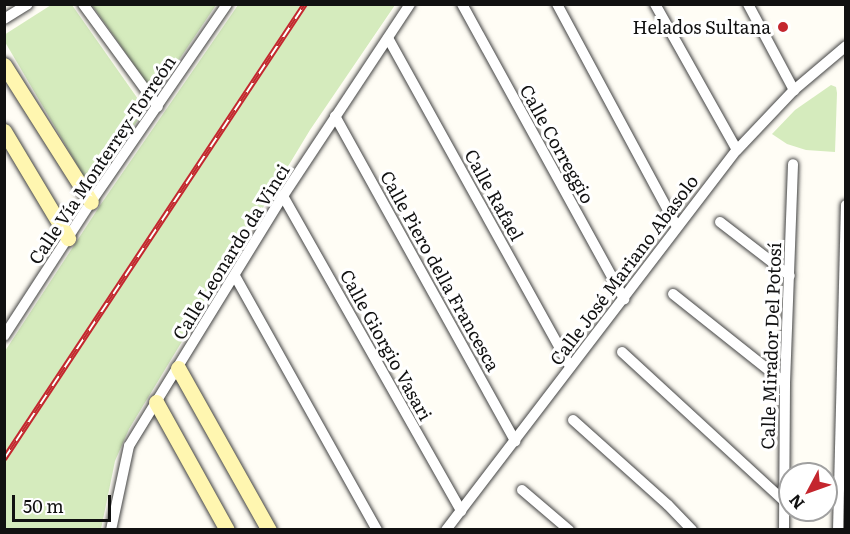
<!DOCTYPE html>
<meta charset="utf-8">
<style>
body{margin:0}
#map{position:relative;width:850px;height:534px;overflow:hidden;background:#fffdf5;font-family:Literata,serif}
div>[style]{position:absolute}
.green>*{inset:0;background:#d5ebbd}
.roads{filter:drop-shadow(0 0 2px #444) drop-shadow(0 0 2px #444)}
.street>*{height:10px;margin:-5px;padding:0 5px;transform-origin:5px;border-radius:5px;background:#fff}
.secondary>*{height:15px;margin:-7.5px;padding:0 7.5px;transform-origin:7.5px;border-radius:7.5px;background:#fff6b0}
.rail>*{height:6px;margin-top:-3px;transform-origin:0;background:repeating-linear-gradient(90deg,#fff 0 11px,#c4262e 0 22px);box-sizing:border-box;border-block:2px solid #c4262e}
.dots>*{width:16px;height:16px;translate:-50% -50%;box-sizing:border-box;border:3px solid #fff;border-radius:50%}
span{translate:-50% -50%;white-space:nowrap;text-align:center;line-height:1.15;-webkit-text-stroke:6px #fff;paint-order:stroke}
.poi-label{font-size:18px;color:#111}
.right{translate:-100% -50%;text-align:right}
.street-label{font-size:18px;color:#111}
.frame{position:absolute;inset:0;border:6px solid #111;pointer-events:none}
.north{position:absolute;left:778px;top:462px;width:60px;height:60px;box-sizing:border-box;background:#fff;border:2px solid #a0a0a0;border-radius:50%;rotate:229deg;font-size:16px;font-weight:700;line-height:24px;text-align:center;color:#111}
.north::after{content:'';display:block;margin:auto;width:21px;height:27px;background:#c4262e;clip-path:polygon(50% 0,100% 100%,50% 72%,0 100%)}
.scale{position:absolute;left:12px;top:495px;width:99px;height:27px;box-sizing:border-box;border:3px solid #111;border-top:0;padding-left:8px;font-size:18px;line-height:21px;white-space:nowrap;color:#111;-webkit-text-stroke:4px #fff;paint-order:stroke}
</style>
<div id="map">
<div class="green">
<i style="clip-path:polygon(51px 5px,72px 5px,145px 109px,92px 190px,5px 42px,4px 35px)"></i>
<i style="clip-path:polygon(92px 5px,216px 5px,158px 91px,152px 90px)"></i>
<i style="clip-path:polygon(238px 5px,395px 5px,310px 130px,129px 429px,115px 461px,101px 529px,5px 529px,5px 351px,101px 204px)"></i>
<i style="clip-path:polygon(831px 85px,836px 87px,837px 93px,835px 152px,806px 150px,787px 144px,772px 134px,795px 110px)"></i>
</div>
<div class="roads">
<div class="street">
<i style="left:83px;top:4px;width:127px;rotate:53.9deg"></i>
<i style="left:462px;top:4px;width:337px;rotate:61.2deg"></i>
<i style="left:557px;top:4px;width:253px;rotate:61.7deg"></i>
<i style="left:655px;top:4px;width:167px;rotate:60.7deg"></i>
<i style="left:748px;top:4px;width:98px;rotate:61.9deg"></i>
<i style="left:4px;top:19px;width:28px;rotate:-32deg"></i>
<i style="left:388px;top:38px;width:376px;rotate:61deg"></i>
<i style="left:335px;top:116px;width:372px;rotate:61deg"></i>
<i style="left:283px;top:196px;width:362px;rotate:60.5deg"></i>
<i style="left:720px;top:222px;width:88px;rotate:37.6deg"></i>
<i style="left:235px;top:276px;width:291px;rotate:60.8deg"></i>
<i style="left:673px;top:294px;width:143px;rotate:38.5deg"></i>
<i style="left:4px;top:336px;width:160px;rotate:-57deg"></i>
<i style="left:91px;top:202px;width:240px;rotate:-55.5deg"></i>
<i style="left:622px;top:352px;width:220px;rotate:42.6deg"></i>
<i style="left:573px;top:420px;width:127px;rotate:41.8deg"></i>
<i style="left:668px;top:505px;width:35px;rotate:46deg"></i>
<i style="left:522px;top:490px;width:62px;rotate:40.4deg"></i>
<i style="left:111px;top:530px;width:86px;rotate:-77.9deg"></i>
<i style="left:129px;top:446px;width:294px;rotate:-58.4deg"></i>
<i style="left:283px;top:196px;width:230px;rotate:-56.5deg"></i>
<i style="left:446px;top:530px;width:479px;rotate:-52.6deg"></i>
<i style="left:737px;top:150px;width:83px;rotate:-46.5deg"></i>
<i style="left:794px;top:90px;width:68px;rotate:-40.2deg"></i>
<i style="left:784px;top:530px;width:147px;rotate:-89.6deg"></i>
<i style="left:785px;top:383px;width:219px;rotate:-87.9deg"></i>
<i style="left:838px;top:530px;width:325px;rotate:-88.6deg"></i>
</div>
<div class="secondary">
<i style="left:4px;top:65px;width:162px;rotate:57.6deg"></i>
<i style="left:4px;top:131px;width:125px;rotate:59.1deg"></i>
<i style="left:178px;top:368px;width:186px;rotate:60.7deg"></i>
<i style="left:156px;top:402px;width:146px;rotate:61deg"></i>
</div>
</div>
<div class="rail">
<i style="left:4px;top:459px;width:546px;rotate:-56.51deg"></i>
</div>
<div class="dots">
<i style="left:783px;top:27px;background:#c4262e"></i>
</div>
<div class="poi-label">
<span class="right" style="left:771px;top:27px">Helados Sultana</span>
</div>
<div class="street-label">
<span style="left:557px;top:144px;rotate:61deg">Calle Correggio</span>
<span style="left:102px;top:160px;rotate:-56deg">Calle Vía Monterrey-Torreón</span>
<span style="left:494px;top:195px;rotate:61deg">Calle Rafael</span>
<span style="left:231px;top:252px;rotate:-58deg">Calle Leonardo da Vinci</span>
<span style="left:624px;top:270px;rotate:-53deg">Calle José Mariano Abasolo</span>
<span style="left:440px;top:271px;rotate:61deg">Calle Piero della Francesca</span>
<span style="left:386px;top:345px;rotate:61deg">Calle Giorgio Vasari</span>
<span style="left:771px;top:346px;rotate:-88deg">Calle Mirador Del Potosí</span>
</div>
<div class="frame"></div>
<div class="north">N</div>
<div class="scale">50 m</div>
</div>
